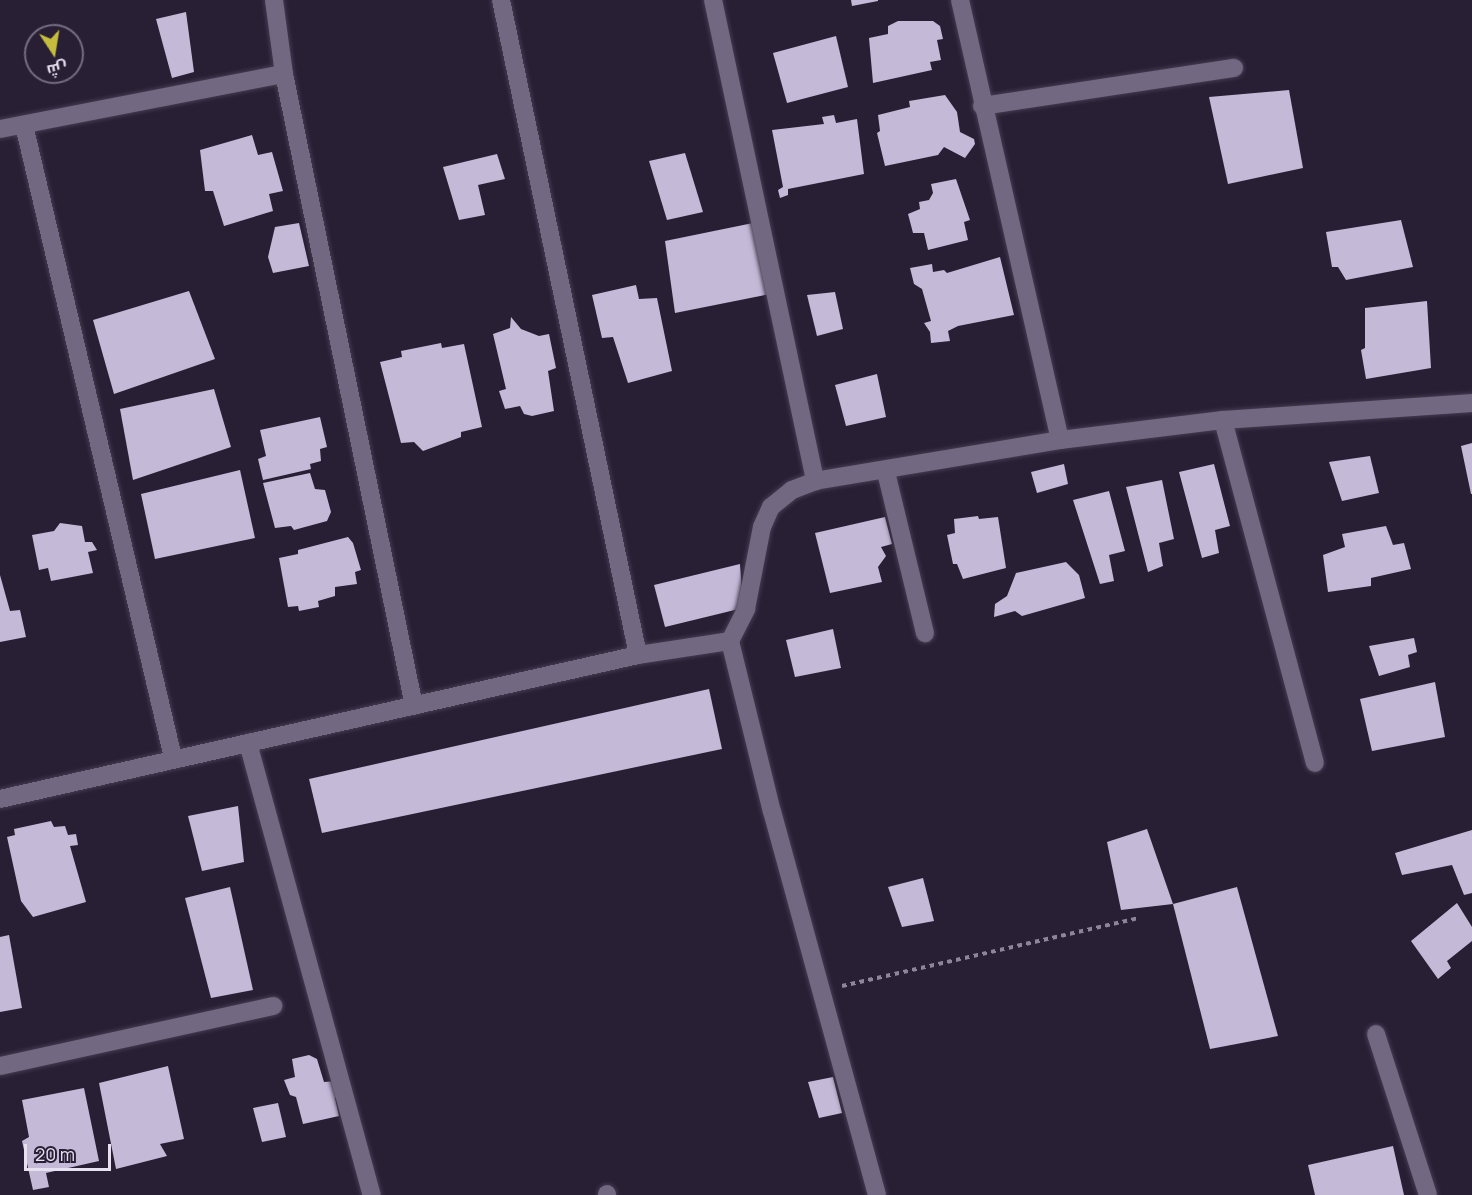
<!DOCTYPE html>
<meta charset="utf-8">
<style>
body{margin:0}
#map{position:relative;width:1472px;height:1195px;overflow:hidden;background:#281f35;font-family:Manrope,Cairo,sans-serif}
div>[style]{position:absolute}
.building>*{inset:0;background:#c4b9d7}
.path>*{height:4px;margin-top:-2px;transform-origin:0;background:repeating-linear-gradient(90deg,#8d8698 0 4.5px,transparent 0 9px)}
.roads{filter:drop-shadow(0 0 2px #443c4f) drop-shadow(0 0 2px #443c4f)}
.minor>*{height:18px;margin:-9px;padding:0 9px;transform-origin:9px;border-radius:9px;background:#726882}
span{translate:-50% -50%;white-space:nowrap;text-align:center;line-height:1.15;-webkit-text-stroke:6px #281f35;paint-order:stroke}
.north{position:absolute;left:24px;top:24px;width:60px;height:60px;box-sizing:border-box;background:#281f35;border:2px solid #746c80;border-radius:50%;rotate:168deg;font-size:16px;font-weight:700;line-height:24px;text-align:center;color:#e6e0f0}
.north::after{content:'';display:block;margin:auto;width:21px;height:27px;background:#c5bc3d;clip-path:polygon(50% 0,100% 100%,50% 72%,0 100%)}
.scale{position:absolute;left:24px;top:1144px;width:87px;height:27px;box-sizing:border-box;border:3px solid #e6e0f0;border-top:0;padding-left:8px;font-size:18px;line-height:21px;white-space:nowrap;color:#e6e0f0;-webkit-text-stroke:4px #281f35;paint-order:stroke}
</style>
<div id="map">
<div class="building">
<i style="clip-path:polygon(851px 0,878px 0,878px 1px,852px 6px)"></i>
<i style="clip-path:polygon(186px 12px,194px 72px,172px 78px,156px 19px)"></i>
<i style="clip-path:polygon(898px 21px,933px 21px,940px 26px,943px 39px,937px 40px,941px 60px,930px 62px,932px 70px,873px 83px,869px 38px,888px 34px,888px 26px)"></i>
<i style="clip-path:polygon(836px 36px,848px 87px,787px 103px,773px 53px)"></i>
<i style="clip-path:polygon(1289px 90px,1303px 168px,1228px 184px,1209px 97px)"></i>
<i style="clip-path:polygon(945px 95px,957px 112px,960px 132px,974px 139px,975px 144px,965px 158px,944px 147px,938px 155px,885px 166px,877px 133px,880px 131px,878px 115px,910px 107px,909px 101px)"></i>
<i style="clip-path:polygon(834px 115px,836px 123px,857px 119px,864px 174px,788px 189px,788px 195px,780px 198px,778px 190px,783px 187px,772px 130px,824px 124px,822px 117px)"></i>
<i style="clip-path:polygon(252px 135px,258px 155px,272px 152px,283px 191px,269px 194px,273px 211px,224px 226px,213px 191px,205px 191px,200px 150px)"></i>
<i style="clip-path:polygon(685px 153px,703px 212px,667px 220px,649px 161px)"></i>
<i style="clip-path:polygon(497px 154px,505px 179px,478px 185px,485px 215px,459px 220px,443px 167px)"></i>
<i style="clip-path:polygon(956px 179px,970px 220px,964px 222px,968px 240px,928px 250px,924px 233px,913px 233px,908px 214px,920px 209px,919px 202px,929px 200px,933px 193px,931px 184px)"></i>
<i style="clip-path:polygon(1401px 220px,1413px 267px,1346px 280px,1338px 267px,1332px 267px,1326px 232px)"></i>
<i style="clip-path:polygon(299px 223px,309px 266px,273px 273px,268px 257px,275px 227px)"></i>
<i style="clip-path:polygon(753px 223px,770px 294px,675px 313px,665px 241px)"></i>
<i style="clip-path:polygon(1000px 257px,1014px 315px,958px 326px,948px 331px,950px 341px,931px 343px,930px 332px,924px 323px,931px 321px,922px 289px,914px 284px,910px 268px,932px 264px,933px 272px,944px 270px,947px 273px)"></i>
<i style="clip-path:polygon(636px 285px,639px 299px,657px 298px,672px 371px,628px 383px,613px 337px,602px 338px,592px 295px)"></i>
<i style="clip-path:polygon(189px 291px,215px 359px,114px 394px,93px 320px)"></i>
<i style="clip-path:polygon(835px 292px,843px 329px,817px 336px,807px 295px)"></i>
<i style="clip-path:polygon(1427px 301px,1431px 368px,1366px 379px,1361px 350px,1365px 348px,1365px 308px)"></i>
<i style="clip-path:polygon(511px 317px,521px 329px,539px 336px,549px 334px,556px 368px,548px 371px,554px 411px,532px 416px,524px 414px,520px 406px,505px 409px,499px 391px,506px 389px,493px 334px,510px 328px)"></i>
<i style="clip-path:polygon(441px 343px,442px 348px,464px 344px,482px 427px,461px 432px,461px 437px,423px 451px,414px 442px,401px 443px,380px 362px,402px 357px,401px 351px)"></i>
<i style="clip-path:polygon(877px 374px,886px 417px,846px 426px,835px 385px)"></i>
<i style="clip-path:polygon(214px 389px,231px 447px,133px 480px,120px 409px)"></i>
<i style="clip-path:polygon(320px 417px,327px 447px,320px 449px,321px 461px,310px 464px,311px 469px,263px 480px,258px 459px,266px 456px,260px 430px)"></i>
<i style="clip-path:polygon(1472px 443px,1472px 494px,1471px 494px,1461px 446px)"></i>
<i style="clip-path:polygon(1370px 456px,1379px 493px,1342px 501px,1329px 462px)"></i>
<i style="clip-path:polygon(1064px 464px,1068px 484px,1037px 493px,1031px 472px)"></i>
<i style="clip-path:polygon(1214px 464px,1230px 526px,1215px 530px,1219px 553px,1202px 558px,1179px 472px)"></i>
<i style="clip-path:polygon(240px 470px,255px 538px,155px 559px,141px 494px)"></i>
<i style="clip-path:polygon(310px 473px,315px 489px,325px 490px,331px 512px,327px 521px,294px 530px,291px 526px,275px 528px,263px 483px)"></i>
<i style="clip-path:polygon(1162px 480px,1174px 539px,1159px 543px,1163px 566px,1148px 572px,1126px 487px)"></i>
<i style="clip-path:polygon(1109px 491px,1125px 551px,1109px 555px,1114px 581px,1100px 584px,1073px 500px)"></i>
<i style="clip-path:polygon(978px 516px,979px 519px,998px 517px,1006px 568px,963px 579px,957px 564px,953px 564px,947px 535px,955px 533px,954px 519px)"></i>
<i style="clip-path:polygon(885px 517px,892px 544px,881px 547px,886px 556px,878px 567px,882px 582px,830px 593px,815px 533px)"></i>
<i style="clip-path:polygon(60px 523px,82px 526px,85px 542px,92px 542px,97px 550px,88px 552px,93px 573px,51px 581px,48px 568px,39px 570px,32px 535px,54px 531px)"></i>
<i style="clip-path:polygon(1386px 526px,1393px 545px,1404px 543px,1411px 569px,1371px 578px,1371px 586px,1328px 592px,1323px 555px,1345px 547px,1342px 534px)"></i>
<i style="clip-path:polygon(348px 537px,353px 543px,361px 570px,355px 572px,357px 584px,335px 587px,335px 596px,318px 601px,319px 607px,299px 611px,298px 606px,288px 607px,279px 558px,298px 554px,298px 550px)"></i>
<i style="clip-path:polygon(1066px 562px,1079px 575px,1085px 598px,1022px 616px,1015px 611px,994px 617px,995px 604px,1007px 596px,1016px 573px)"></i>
<i style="clip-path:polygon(740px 564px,743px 608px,665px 627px,654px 585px)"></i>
<i style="clip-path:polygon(0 575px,10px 611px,20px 610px,26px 637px,0 642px)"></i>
<i style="clip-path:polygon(833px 629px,841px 668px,795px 677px,786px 640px)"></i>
<i style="clip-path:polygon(1414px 638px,1417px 652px,1408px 655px,1410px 667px,1379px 676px,1369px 646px)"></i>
<i style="clip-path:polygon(1435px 682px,1445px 737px,1372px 751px,1360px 699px)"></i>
<i style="clip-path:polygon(709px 689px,722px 749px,322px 833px,309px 779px)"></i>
<i style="clip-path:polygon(238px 806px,244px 862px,202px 871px,188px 816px)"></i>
<i style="clip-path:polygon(51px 821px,54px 827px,65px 826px,68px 835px,76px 834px,78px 845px,70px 846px,86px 902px,33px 917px,21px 901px,7px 837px,15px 835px,14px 829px)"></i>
<i style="clip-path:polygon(1147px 829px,1173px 904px,1121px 910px,1107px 842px)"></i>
<i style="clip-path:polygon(1472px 830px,1472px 893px,1464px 895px,1452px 865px,1402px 875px,1395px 853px)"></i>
<i style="clip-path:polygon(923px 878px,934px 921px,902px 927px,888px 887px)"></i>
<i style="clip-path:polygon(230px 887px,253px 990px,211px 998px,185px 898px)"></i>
<i style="clip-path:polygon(1237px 887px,1278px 1036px,1210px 1049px,1173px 904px)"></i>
<i style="clip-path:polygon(1457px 903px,1472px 927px,1472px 941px,1447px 961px,1451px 968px,1438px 979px,1411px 941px)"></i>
<i style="clip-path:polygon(9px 935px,22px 1008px,0 1012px,0 937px)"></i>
<i style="clip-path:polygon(309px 1055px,317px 1059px,324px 1082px,337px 1081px,340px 1095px,335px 1098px,339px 1116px,303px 1124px,296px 1097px,290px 1095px,284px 1080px,295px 1077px,292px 1059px)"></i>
<i style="clip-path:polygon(168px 1066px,184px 1139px,160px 1144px,167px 1156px,116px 1169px,99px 1083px)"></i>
<i style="clip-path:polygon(833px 1077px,842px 1113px,819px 1118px,808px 1082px)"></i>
<i style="clip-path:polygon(84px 1088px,99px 1161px,46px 1173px,49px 1187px,33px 1190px,22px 1141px,29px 1137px,22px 1100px)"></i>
<i style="clip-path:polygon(278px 1103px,286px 1137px,262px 1142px,253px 1108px)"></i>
<i style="clip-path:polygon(1393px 1146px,1404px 1195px,1315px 1195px,1308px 1165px)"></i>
</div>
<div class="path">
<i style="left:842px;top:986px;width:305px;rotate:-12.9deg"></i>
</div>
<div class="roads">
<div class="minor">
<i style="left:274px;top:0;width:75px;rotate:82.3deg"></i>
<i style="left:284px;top:74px;width:645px;rotate:78.38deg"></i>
<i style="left:501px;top:0;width:669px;rotate:78.19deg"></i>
<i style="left:713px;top:0;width:492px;rotate:78deg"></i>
<i style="left:960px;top:0;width:451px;rotate:77.2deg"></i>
<i style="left:982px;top:106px;width:255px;rotate:-8.6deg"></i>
<i style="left:24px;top:125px;width:650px;rotate:76.75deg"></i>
<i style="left:0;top:129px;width:289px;rotate:-11deg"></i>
<i style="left:1223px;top:420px;width:355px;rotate:75deg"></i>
<i style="left:886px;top:472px;width:166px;rotate:76.4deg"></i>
<i style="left:248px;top:743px;width:469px;rotate:74.7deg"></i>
<i style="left:0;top:799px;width:654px;rotate:-12.72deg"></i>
<i style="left:638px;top:655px;width:93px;rotate:-8.7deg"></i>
<i style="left:1376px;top:1034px;width:169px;rotate:72.1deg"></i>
<i style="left:0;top:1066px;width:280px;rotate:-12.4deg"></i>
<i style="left:607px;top:1194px;width:1px;rotate:90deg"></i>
<i style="left:877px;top:1195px;width:397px;rotate:-105.3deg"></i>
<i style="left:772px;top:812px;width:176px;rotate:-103.8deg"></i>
<i style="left:730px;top:641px;width:36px;rotate:-63deg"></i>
<i style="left:746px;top:609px;width:84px;rotate:-79deg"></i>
<i style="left:762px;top:527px;width:22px;rotate:-66deg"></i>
<i style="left:771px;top:507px;width:27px;rotate:-39deg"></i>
<i style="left:792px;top:490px;width:25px;rotate:-21deg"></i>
<i style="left:815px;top:481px;width:248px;rotate:-9.5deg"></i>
<i style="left:1060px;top:440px;width:164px;rotate:-7deg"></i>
<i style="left:1223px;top:420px;width:250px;rotate:-3.9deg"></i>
</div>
</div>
<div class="north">ش</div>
<div class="scale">20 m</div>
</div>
